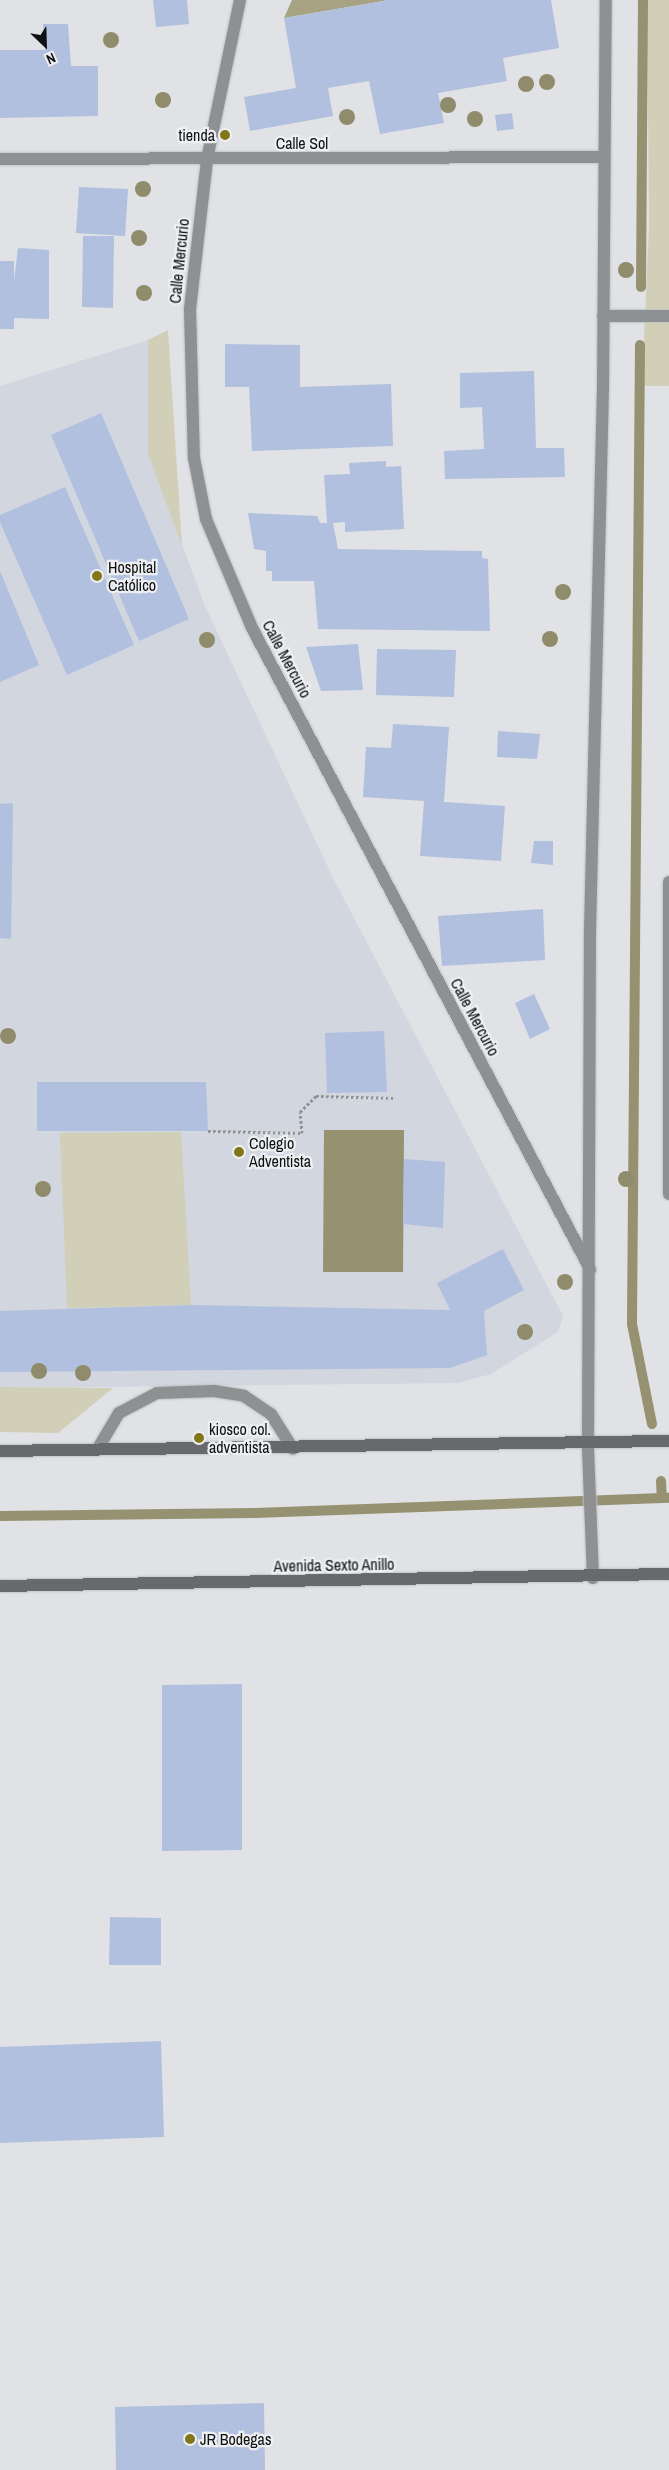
<!DOCTYPE html>
<meta charset="utf-8">
<style>
body{margin:0}
#map{position:relative;width:669px;height:2470px;overflow:hidden;background:#e0e2e5;font-family:"Archivo Narrow",sans-serif}
div>[style]{position:absolute}
.built>*{inset:0;background:#d1d6df}
.green>*{inset:0;background:#d2cfb8}
.forest>*{inset:0;background:#a7a282}
.water>*{inset:0;background:#969171}
.stream>*{height:10px;margin:-5px;padding:0 5px;transform-origin:5px;border-radius:5px;background:#969171}
.building>*{inset:0;background:#b1c0de}
.path>*{height:3px;margin-top:-1.5px;transform-origin:0;background:repeating-linear-gradient(90deg,#909294 0 2.5px,transparent 0 5px)}
.roads{filter:drop-shadow(0 0 1px #bfc0c3) drop-shadow(0 0 1px #bfc0c3)}
.service>*{height:12px;margin:-6px;padding:0 6px;transform-origin:6px;border-radius:6px;background:#8f9091}
.minor>*{height:12px;margin:-6px;padding:0 6px;transform-origin:6px;border-radius:6px;background:#8f9091}
.tertiary>*{height:12px;margin:-6px;padding:0 6px;transform-origin:6px;border-radius:6px;background:#8f9091}
.secondary>*{height:12px;margin:-6px;padding:0 6px;transform-origin:6px;border-radius:6px;background:#68696b}
.trees>*{width:16px;height:16px;margin:-8px;border-radius:50%;background:#8f8b6b}
.dots>*{width:14px;height:14px;translate:-50% -50%;box-sizing:border-box;border:2px solid #edeff2;border-radius:50%}
span{translate:-50% -50%;white-space:nowrap;text-align:center;line-height:1.15;-webkit-text-stroke:4.5px #edeff2;paint-order:stroke}
.poi-label{font-size:16px;color:#0f1011}
.right{translate:-100% -50%;text-align:right}
.left{translate:0 -50%;text-align:left}
.street-label{font-size:16px;color:#0f1011}
.north{position:absolute;left:20px;top:20px;width:50px;height:50px;-webkit-text-stroke:4px #edeff2;paint-order:stroke;rotate:156deg;font-size:14px;font-weight:700;line-height:20px;text-align:center;color:#0f1011}
.north::after{content:'';display:block;margin:auto;width:18px;height:22px;background:#0f1011;clip-path:polygon(50% 0,100% 100%,50% 72%,0 100%)}
</style>
<div id="map">
<div class="built">
<i style="clip-path:polygon(148px 340px,148px 454px,205px 606px,333px 878px,563px 1316px,558px 1332px,491px 1374px,458px 1383px,0 1388px,0 386px)"></i>
</div>
<div class="green">
<i style="clip-path:polygon(647px 0,669px 0,669px 386px,642px 386px,649px 225px)"></i>
<i style="clip-path:polygon(168px 330px,182px 546px,148px 454px,148px 340px)"></i>
<i style="clip-path:polygon(181px 1132px,191px 1305px,67px 1308px,60px 1133px)"></i>
<i style="clip-path:polygon(0 1387px,113px 1388px,58px 1433px,0 1432px)"></i>
</div>
<div class="forest">
<i style="clip-path:polygon(292px 0,389px 0,284px 18px)"></i>
</div>
<div class="water">
<i style="clip-path:polygon(324px 1130px,404px 1130px,403px 1272px,323px 1272px)"></i>
</div>
<div class="stream">
<i style="left:641px;top:287px;width:287px;rotate:-89.6deg"></i>
<i style="left:640px;top:345px;width:979px;rotate:90.47deg"></i>
<i style="left:632px;top:1324px;width:102px;rotate:78.7deg"></i>
<i style="left:661px;top:1481px;width:17px;rotate:87deg"></i>
<i style="left:0;top:1516px;width:255px;rotate:-0.7deg"></i>
<i style="left:255px;top:1513px;width:414px;rotate:-2.1deg"></i>
</div>
<div class="building">
<i style="clip-path:polygon(153px 0,187px 0,189px 24px,156px 27px)"></i>
<i style="clip-path:polygon(389px 0,551px 0,559px 48px,503px 58px,507px 81px,438px 93px,444px 123px,380px 134px,369px 81px,328px 88px,333px 116px,250px 131px,244px 97px,296px 88px,284px 18px)"></i>
<i style="clip-path:polygon(43px 24px,68px 24px,71px 66px,98px 66px,98px 116px,0 118px,0 50px,45px 50px)"></i>
<i style="clip-path:polygon(512px 113px,514px 129px,497px 131px,495px 115px)"></i>
<i style="clip-path:polygon(79px 187px,128px 189px,125px 236px,76px 233px)"></i>
<i style="clip-path:polygon(83px 236px,114px 236px,113px 308px,82px 307px)"></i>
<i style="clip-path:polygon(18px 248px,49px 250px,49px 319px,14px 318px,14px 329px,0 329px,0 261px,14px 261px,14px 281px)"></i>
<i style="clip-path:polygon(225px 344px,300px 345px,300px 387px,391px 384px,393px 446px,252px 451px,249px 387px,225px 387px)"></i>
<i style="clip-path:polygon(534px 371px,536px 448px,564px 448px,565px 477px,445px 479px,444px 451px,484px 449px,482px 407px,460px 408px,460px 373px)"></i>
<i style="clip-path:polygon(101px 413px,189px 619px,139px 641px,51px 435px)"></i>
<i style="clip-path:polygon(386px 461px,386px 467px,401px 466px,404px 529px,345px 532px,345px 522px,333px 523px,338px 549px,482px 551px,482px 558px,488px 559px,490px 631px,318px 629px,314px 581px,272px 581px,272px 571px,266px 571px,266px 551px,254px 549px,248px 513px,317px 516px,320px 523px,327px 523px,324px 475px,350px 474px,349px 463px)"></i>
<i style="clip-path:polygon(65px 487px,134px 645px,67px 675px,0 522px,0 515px)"></i>
<i style="clip-path:polygon(0 571px,39px 665px,0 682px)"></i>
<i style="clip-path:polygon(358px 644px,363px 690px,321px 691px,306px 647px)"></i>
<i style="clip-path:polygon(377px 649px,456px 650px,454px 697px,376px 695px)"></i>
<i style="clip-path:polygon(393px 724px,449px 727px,444px 802px,505px 806px,501px 861px,420px 856px,424px 801px,363px 797px,366px 747px,391px 748px)"></i>
<i style="clip-path:polygon(498px 731px,540px 734px,537px 759px,497px 757px)"></i>
<i style="clip-path:polygon(13px 803px,11px 939px,0 938px,0 804px)"></i>
<i style="clip-path:polygon(534px 841px,553px 841px,553px 865px,531px 863px)"></i>
<i style="clip-path:polygon(543px 909px,545px 960px,442px 966px,438px 916px)"></i>
<i style="clip-path:polygon(534px 994px,550px 1029px,530px 1039px,515px 1003px)"></i>
<i style="clip-path:polygon(384px 1031px,387px 1092px,327px 1093px,325px 1033px)"></i>
<i style="clip-path:polygon(37px 1082px,206px 1082px,208px 1131px,37px 1131px)"></i>
<i style="clip-path:polygon(404px 1159px,445px 1162px,443px 1228px,403px 1224px)"></i>
<i style="clip-path:polygon(503px 1249px,524px 1290px,484px 1311px,487px 1355px,450px 1368px,0 1372px,0 1311px,191px 1305px,450px 1310px,437px 1283px)"></i>
<i style="clip-path:polygon(242px 1684px,242px 1850px,162px 1851px,162px 1685px)"></i>
<i style="clip-path:polygon(110px 1917px,161px 1918px,161px 1965px,109px 1965px)"></i>
<i style="clip-path:polygon(161px 2041px,164px 2137px,0 2143px,0 2047px)"></i>
<i style="clip-path:polygon(264px 2403px,265px 2470px,116px 2470px,115px 2407px)"></i>
</div>
<div class="path">
<i style="left:208px;top:1131px;width:94px;rotate:1.2deg"></i>
<i style="left:302px;top:1133px;width:21px;rotate:-95deg"></i>
<i style="left:300px;top:1112px;width:23px;rotate:-45deg"></i>
<i style="left:316px;top:1096px;width:80px;rotate:1.4deg"></i>
</div>
<div class="roads">
<div class="service">
<i style="left:97px;top:1450px;width:43px;rotate:-59.3deg"></i>
<i style="left:119px;top:1413px;width:43px;rotate:-27.8deg"></i>
<i style="left:157px;top:1393px;width:57px;rotate:-2deg"></i>
<i style="left:214px;top:1391px;width:30px;rotate:9deg"></i>
<i style="left:244px;top:1396px;width:32px;rotate:34deg"></i>
<i style="left:271px;top:1414px;width:41px;rotate:57.8deg"></i>
</div>
<div class="minor">
<i style="left:240px;top:0;width:163px;rotate:101.7deg"></i>
<i style="left:207px;top:160px;width:150px;rotate:96.5deg"></i>
<i style="left:190px;top:309px;width:149px;rotate:88.5deg"></i>
<i style="left:194px;top:458px;width:62px;rotate:78.9deg"></i>
<i style="left:206px;top:519px;width:118px;rotate:67.1deg"></i>
<i style="left:252px;top:628px;width:725px;rotate:62.2deg"></i>
<i style="left:0;top:159px;width:604px;rotate:-0.19deg"></i>
</div>
<div class="tertiary">
<i style="left:603px;top:316px;width:66px"></i>
<i style="left:669px;top:882px;width:312px;rotate:90deg"></i>
<i style="left:593px;top:1578px;width:132px;rotate:-92.2deg"></i>
<i style="left:588px;top:1446px;width:515px;rotate:-89.78deg"></i>
<i style="left:590px;top:931px;width:542px;rotate:-88.63deg"></i>
<i style="left:603px;top:389px;width:389px;rotate:-89.6deg"></i>
</div>
<div class="secondary">
<i style="left:0;top:1451px;width:669px;rotate:-0.86deg"></i>
<i style="left:0;top:1586px;width:669px;rotate:-1.03deg"></i>
</div>
</div>
<div class="trees">
<i style="left:111px;top:40px"></i>
<i style="left:547px;top:82px"></i>
<i style="left:526px;top:84px"></i>
<i style="left:163px;top:100px"></i>
<i style="left:448px;top:105px"></i>
<i style="left:347px;top:117px"></i>
<i style="left:475px;top:119px"></i>
<i style="left:143px;top:189px"></i>
<i style="left:139px;top:238px"></i>
<i style="left:626px;top:270px"></i>
<i style="left:144px;top:293px"></i>
<i style="left:563px;top:592px"></i>
<i style="left:550px;top:639px"></i>
<i style="left:207px;top:640px"></i>
<i style="left:8px;top:1036px"></i>
<i style="left:626px;top:1179px"></i>
<i style="left:43px;top:1189px"></i>
<i style="left:565px;top:1282px"></i>
<i style="left:525px;top:1332px"></i>
<i style="left:39px;top:1371px"></i>
<i style="left:83px;top:1373px"></i>
</div>
<div class="dots">
<i style="left:225px;top:135px;background:#837619"></i>
<i style="left:97px;top:576px;background:#837619"></i>
<i style="left:239px;top:1152px;background:#837619"></i>
<i style="left:199px;top:1438px;background:#837619"></i>
<i style="left:190px;top:2439px;background:#837619"></i>
</div>
<div class="poi-label">
<span class="right" style="left:215px;top:135px">tienda</span>
<span class="left" style="left:108px;top:576px">Hospital<br>Católico</span>
<span class="left" style="left:249px;top:1152px">Colegio<br>Adventista</span>
<span class="left" style="left:209px;top:1438px">kiosco col.<br>adventista</span>
<span class="left" style="left:200px;top:2439px">JR Bodegas</span>
</div>
<div class="street-label">
<span style="left:302px;top:143px">Calle Sol</span>
<span style="left:179px;top:261px;rotate:-84deg">Calle Mercurio</span>
<span style="left:287px;top:659px;rotate:62deg">Calle Mercurio</span>
<span style="left:475px;top:1017px;rotate:62deg">Calle Mercurio</span>
<span style="left:334px;top:1565px;rotate:-1deg">Avenida Sexto Anillo</span>
</div>
<div class="north">N</div>
</div>
